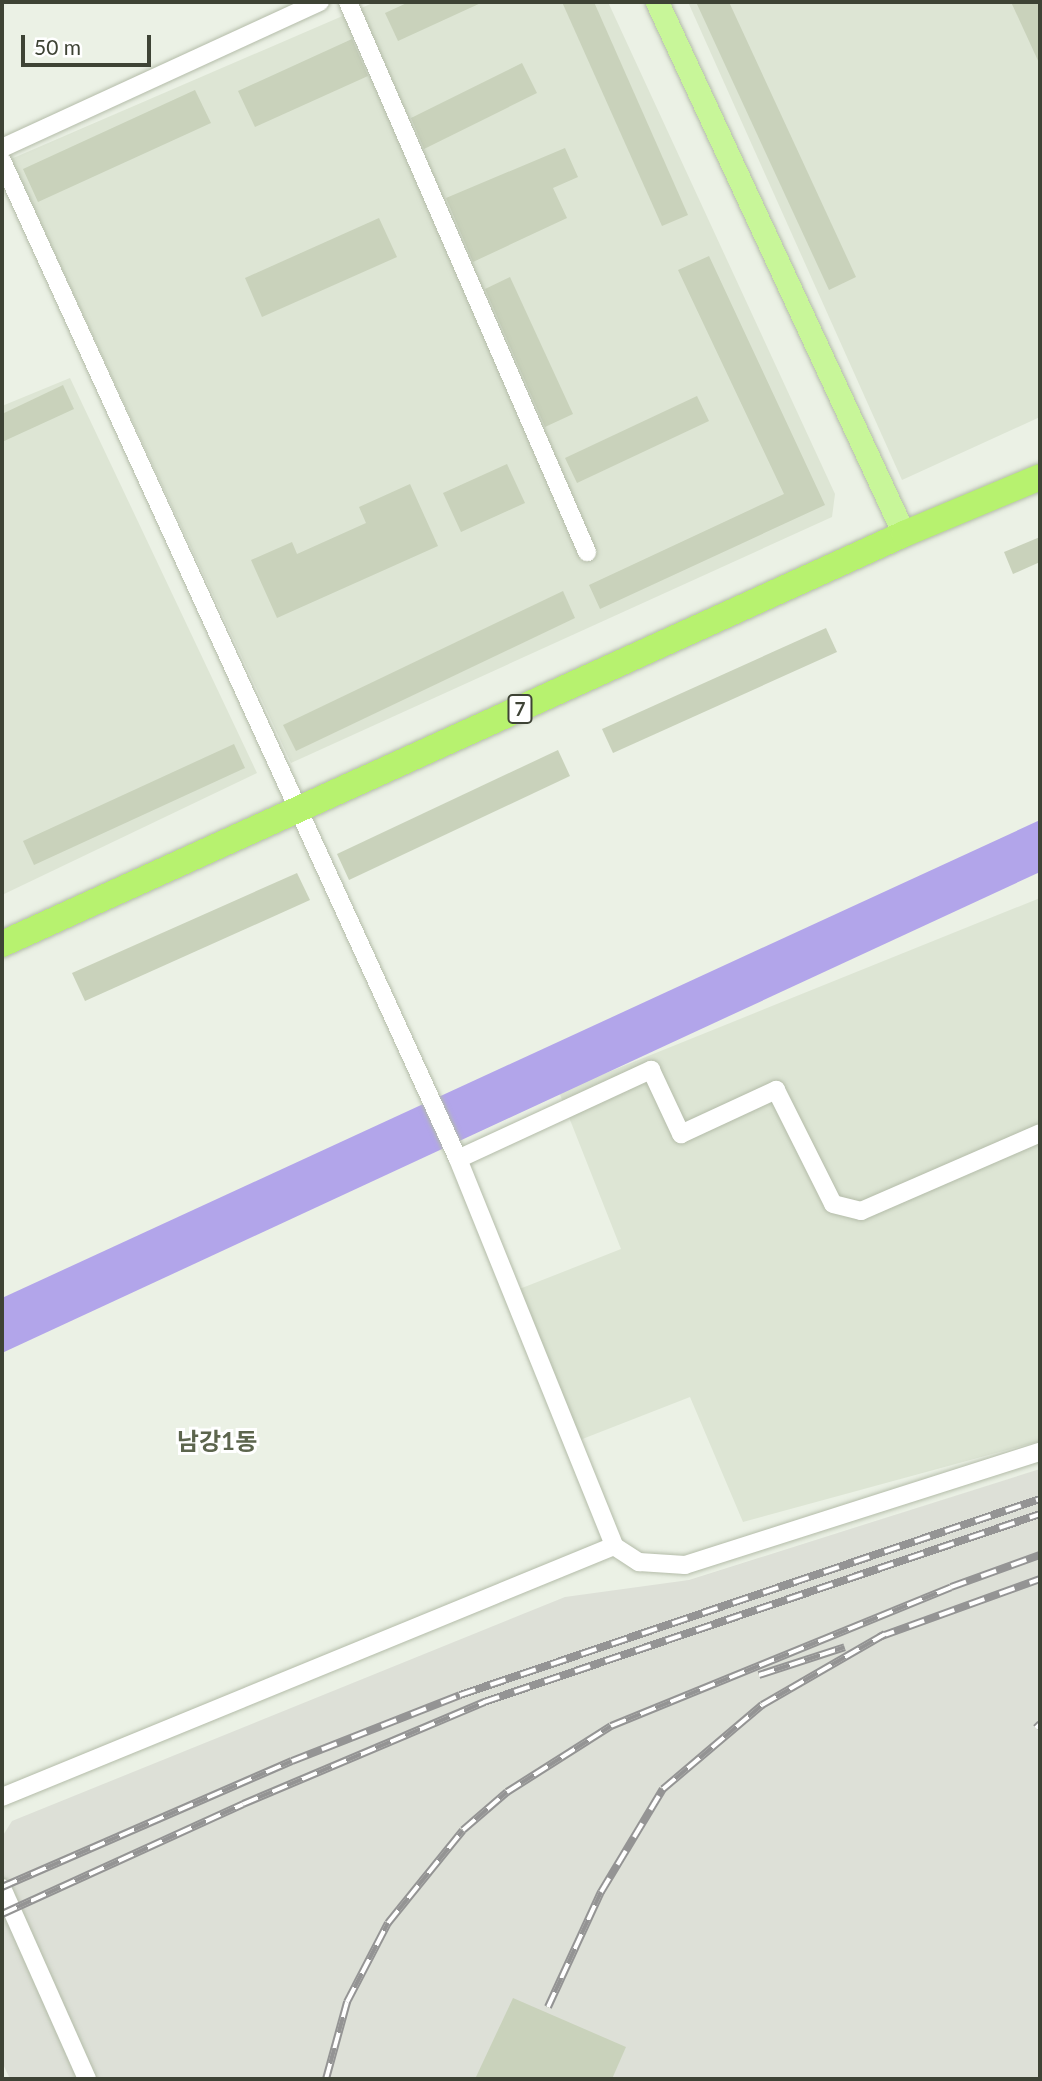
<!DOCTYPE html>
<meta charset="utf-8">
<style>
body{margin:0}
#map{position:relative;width:1042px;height:2081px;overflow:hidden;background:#ebf1e5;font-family:Lato,"Noto Sans KR",sans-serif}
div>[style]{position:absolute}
.residential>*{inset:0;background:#dde5d4}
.industrial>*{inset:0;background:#dde0d7}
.water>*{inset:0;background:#b2a5ea}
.building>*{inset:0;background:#c9d2bb}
.roads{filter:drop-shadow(0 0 2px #b4bca9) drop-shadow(0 0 2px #b4bca9)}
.minor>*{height:18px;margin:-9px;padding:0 9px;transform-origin:9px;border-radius:9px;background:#fff}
.major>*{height:23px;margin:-11.5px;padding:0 11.5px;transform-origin:11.5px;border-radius:11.5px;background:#c8f699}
.highway>*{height:26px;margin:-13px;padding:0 13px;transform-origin:13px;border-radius:13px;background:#b7f26f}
.rail>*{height:8px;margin-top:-4px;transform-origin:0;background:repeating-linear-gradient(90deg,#fff 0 16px,#949494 0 32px);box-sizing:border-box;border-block:2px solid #949494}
span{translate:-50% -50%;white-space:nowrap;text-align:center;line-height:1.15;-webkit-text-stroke:6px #fff;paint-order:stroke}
.shield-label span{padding:2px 5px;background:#fff;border:2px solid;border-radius:5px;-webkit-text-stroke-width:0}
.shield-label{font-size:19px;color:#3e4335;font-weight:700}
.quarter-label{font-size:24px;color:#5c654d;font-weight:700}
.frame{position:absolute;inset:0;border:4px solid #3e4335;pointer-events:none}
.scale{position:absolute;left:21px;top:35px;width:130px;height:32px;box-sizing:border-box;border:4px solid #3e4335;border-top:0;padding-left:9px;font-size:21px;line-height:24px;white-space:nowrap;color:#3e4335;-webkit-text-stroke:5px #fff;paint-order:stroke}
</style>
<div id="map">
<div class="residential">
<i style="clip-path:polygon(375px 2px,608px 2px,835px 494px,832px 517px,291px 763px,11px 159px)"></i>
<i style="clip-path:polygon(688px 2px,1040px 2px,1040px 417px,902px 480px)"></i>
<i style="clip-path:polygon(70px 378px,257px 773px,2px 895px,2px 406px)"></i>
<i style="clip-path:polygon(1040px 898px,1040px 1441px,743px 1522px,690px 1397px,567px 1445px,507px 1294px,621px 1249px,559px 1092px)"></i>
</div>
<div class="industrial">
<i style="clip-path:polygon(1040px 1469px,1040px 2079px,10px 2079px,2px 2062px,2px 1837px,12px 1821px,565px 1597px,689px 1580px)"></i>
</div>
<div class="water">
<i style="clip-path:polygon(1040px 820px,1040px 872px,2px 1353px,2px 1298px)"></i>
</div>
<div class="building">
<i style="clip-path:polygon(409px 2px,483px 2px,398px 41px,385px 13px)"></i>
<i style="clip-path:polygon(562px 2px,594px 2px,688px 215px,662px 226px)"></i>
<i style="clip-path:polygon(696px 2px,729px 2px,856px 277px,829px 290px)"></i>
<i style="clip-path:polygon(1011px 2px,1040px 2px,1040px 65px)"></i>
<i style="clip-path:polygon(352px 39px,368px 76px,255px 127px,238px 91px)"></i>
<i style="clip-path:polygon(522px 63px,537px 93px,424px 149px,411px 118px)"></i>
<i style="clip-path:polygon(195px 90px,211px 123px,38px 202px,23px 169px)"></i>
<i style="clip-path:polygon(565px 148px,578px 177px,553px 188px,567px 218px,473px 262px,446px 198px)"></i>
<i style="clip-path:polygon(379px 218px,397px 257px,262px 317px,245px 278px)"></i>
<i style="clip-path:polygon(709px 256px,825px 505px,600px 609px,589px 585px,784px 494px,678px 270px)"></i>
<i style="clip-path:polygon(510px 277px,573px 414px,545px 427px,485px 289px)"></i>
<i style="clip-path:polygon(63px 385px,74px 409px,2px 442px,2px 414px)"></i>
<i style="clip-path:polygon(697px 396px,709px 421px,577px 483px,565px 458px)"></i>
<i style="clip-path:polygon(507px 464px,525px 503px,461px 532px,443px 493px)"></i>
<i style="clip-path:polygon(410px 484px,438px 546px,277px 618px,251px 560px,292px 542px,297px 554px,366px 523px,359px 507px)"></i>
<i style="clip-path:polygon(1040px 537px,1040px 562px,1013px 574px,1004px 552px)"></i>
<i style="clip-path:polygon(563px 591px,575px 618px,296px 751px,283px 725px)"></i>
<i style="clip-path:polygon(826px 628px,837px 652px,613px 753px,602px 729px)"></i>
<i style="clip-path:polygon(234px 744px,245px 768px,34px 865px,23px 841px)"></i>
<i style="clip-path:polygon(558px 750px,570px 776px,349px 880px,337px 854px)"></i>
<i style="clip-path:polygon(297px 873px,310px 900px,85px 1001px,72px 973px)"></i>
<i style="clip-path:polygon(513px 1998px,626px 2047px,612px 2079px,475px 2079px)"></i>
</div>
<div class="roads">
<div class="minor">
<i style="left:348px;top:2px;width:600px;rotate:66.51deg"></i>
<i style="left:2px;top:148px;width:350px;rotate:-24.7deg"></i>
<i style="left:2px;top:161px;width:1097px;rotate:65.44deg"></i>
<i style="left:458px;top:1159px;width:417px;rotate:68deg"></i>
<i style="left:458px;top:1159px;width:213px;rotate:-24.8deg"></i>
<i style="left:651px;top:1070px;width:71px;rotate:64.9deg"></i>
<i style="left:681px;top:1134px;width:105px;rotate:-24.9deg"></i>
<i style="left:776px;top:1090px;width:127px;rotate:63.4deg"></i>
<i style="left:833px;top:1204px;width:29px;rotate:14deg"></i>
<i style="left:861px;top:1211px;width:195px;rotate:-23.5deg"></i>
<i style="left:2px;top:1797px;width:661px;rotate:-22.3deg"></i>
<i style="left:614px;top:1546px;width:30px;rotate:33deg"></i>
<i style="left:639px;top:1562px;width:46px;rotate:3.7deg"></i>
<i style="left:685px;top:1565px;width:373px;rotate:-17.7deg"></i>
<i style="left:2px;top:1888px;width:209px;rotate:66deg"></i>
</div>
<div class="major">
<i style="left:657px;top:2px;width:587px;rotate:65.1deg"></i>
</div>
<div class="highway">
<i style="left:2px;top:944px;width:991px;rotate:-24.44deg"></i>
<i style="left:904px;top:534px;width:147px;rotate:-22.7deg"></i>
</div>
</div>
<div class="rail">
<i style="left:879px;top:1637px;width:171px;rotate:-19.8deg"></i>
<i style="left:759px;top:1675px;width:90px;rotate:-18deg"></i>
<i style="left:1036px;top:1728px;width:6px;rotate:-45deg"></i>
<i style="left:2px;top:1887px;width:316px;rotate:-23.5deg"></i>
<i style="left:292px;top:1761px;width:180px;rotate:-21.4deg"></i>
<i style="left:460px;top:1695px;width:612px;rotate:-18.67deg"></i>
<i style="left:2px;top:1914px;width:265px;rotate:-24.5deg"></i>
<i style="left:243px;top:1804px;width:262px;rotate:-22.9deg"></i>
<i style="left:484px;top:1702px;width:587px;rotate:-18.68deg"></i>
<i style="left:548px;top:2007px;width:127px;rotate:-65.3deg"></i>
<i style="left:601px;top:1892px;width:120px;rotate:-59deg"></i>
<i style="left:663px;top:1789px;width:130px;rotate:-40.3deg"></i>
<i style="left:762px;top:1705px;width:142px;rotate:-30deg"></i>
<i style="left:326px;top:2079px;width:80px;rotate:-74.7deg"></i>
<i style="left:347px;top:2002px;width:89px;rotate:-62.6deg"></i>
<i style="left:388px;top:1923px;width:119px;rotate:-51.1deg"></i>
<i style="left:463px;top:1830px;width:58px;rotate:-40.8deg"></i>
<i style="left:507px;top:1792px;width:123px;rotate:-32.4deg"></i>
<i style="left:611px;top:1726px;width:367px;rotate:-22.2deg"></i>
<i style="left:951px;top:1587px;width:95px;rotate:-19.8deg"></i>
</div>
<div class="shield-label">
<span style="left:520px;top:709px">7</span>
</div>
<div class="quarter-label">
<span style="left:217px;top:1441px">남강1동</span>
</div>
<div class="frame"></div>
<div class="scale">50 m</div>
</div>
